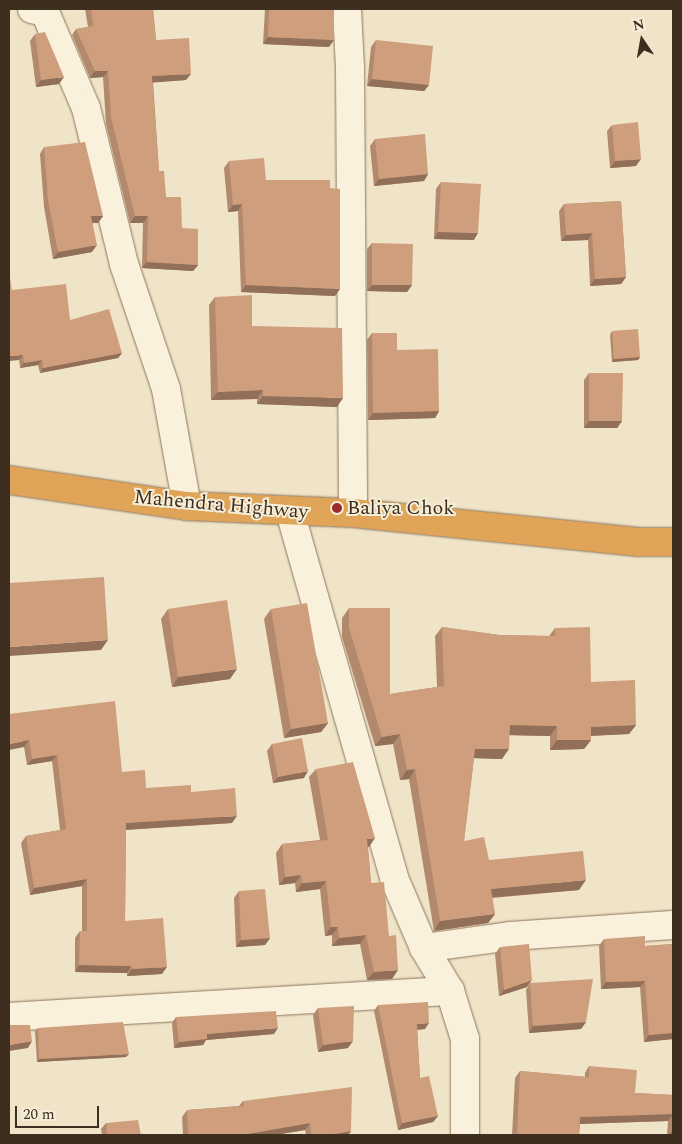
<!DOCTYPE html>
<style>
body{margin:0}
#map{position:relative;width:682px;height:1144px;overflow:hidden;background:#f0e4c8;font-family:Spectral,serif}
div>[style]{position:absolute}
.roads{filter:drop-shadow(0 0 1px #8d765c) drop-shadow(0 0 1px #8d765c)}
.minor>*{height:28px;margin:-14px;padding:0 14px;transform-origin:14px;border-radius:14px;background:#faf1dc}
.highway>*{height:28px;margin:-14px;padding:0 14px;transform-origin:14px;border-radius:14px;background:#e0a458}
.wall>*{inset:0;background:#b2896c}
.shaded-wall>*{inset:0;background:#916f58}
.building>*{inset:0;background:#cf9f7d}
.dots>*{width:14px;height:14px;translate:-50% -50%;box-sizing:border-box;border:2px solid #f7eed8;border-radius:50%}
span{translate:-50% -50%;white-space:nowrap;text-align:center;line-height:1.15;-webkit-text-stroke:4px #f7eed8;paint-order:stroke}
.street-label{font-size:20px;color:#3d2e20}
.poi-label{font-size:20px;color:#3d2e20}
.left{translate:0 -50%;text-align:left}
.frame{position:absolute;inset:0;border:10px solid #3d2e20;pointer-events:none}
.north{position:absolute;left:617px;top:15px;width:50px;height:50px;-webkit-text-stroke:4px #f7eed8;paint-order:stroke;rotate:348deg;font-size:14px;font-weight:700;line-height:20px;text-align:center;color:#3d2e20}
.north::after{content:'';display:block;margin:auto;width:18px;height:22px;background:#3d2e20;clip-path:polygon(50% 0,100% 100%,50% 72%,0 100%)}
.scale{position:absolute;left:15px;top:1106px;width:84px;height:22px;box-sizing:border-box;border:2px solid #3d2e20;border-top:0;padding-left:6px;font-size:15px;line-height:18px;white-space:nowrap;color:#3d2e20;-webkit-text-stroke:4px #f7eed8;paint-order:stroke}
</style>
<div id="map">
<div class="roads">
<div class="minor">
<i style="left:32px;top:9px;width:13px;rotate:13deg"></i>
<i style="left:45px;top:12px;width:104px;rotate:66.9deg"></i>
<i style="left:86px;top:108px;width:161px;rotate:76.3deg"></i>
<i style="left:124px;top:264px;width:132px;rotate:71.4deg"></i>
<i style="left:166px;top:389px;width:119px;rotate:79.8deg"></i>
<i style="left:347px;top:9px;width:59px;rotate:87.1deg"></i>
<i style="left:350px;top:68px;width:445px;rotate:89.6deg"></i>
<i style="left:290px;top:512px;width:380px;rotate:74.1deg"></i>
<i style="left:394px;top:878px;width:76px;rotate:66.8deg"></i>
<i style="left:424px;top:948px;width:50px;rotate:58.8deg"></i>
<i style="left:450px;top:991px;width:50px;rotate:72.6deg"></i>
<i style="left:465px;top:1039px;width:96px;rotate:90deg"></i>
<i style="left:424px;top:948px;width:87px;rotate:-7.9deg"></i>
<i style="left:510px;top:936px;width:163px;rotate:-3.9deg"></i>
<i style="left:9px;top:1017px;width:442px;rotate:-3.4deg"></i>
</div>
<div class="highway">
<i style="left:9px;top:480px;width:180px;rotate:8.3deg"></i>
<i style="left:187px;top:506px;width:166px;rotate:2.4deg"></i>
<i style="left:353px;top:513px;width:287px;rotate:5.8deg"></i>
<i style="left:639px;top:542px;width:34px"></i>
</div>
</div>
<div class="wall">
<i style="clip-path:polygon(85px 9px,153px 9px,156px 40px,186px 80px,153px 82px,159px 171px,166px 197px,182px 228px,198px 265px,193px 271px,142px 268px,143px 223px,130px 223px,106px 124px,103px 77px,90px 78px,72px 35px,76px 29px,88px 27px)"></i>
<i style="clip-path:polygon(265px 9px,334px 9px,329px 47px,263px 44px)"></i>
<i style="clip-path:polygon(35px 34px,59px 84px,36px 87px,30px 41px)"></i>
<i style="clip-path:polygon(376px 40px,429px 85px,424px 91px,367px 86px,371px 47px)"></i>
<i style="clip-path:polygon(612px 125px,636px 166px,610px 168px,607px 131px)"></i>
<i style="clip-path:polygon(375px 139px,428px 174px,424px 181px,374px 186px,370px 146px)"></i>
<i style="clip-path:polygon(44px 147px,103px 216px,98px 223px,93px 223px,92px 252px,53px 259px,44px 207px,40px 154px)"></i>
<i style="clip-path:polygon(229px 161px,266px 180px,330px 188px,335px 296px,241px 292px,238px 211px,228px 212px,224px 168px)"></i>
<i style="clip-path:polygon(441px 182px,474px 240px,434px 239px,436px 189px)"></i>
<i style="clip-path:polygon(621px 201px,626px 277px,621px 284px,590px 286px,588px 240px,561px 241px,559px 211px,564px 204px)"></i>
<i style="clip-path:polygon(372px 243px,412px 285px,407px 292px,367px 291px,367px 249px)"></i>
<i style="clip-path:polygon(12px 290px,70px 320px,122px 353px,118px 358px,40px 373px,38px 365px,20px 368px)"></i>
<i style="clip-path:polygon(215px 297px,252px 326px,337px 407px,257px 404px,257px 399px,211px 400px,209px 305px)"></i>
<i style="clip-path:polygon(612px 331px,640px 357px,638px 360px,612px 362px,610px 335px)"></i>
<i style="clip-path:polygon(372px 333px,397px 350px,439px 411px,435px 418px,368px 420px,367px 340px)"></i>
<i style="clip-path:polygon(589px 373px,622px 421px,617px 428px,584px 428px,584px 380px)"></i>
<i style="clip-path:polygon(349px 608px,390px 694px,437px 687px,435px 636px,442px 627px,499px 635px,549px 636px,555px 628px,591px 682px,636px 725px,629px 734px,591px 736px,591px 740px,584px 749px,550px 750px,550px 736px,509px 735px,502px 759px,474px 758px,464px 841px,489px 860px,579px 890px,492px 898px,495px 914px,488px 923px,434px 931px,409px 779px,400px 780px,393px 744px,375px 746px,342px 637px,342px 618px)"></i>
<i style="clip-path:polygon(168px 609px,230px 679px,172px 687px,161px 619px)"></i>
<i style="clip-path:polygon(271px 609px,328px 723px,321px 732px,284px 738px,264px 619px)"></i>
<i style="clip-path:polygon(9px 714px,122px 772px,146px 788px,191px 792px,232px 823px,126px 830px,125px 921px,162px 974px,127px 976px,127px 973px,75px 972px,75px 938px,80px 931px,82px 931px,82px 886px,30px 895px,21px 843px,26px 836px,60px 830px,52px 761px,27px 765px,24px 747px)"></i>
<i style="clip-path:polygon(272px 744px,304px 778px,273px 783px,267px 751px)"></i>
<i style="clip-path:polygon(316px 769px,369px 847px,368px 847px,371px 883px,392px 979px,367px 980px,360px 944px,332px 946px,332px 935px,325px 936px,320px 889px,296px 892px,295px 883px,279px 885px,276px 853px,282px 844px,320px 840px,309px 777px)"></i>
<i style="clip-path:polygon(239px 891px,270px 938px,265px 945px,236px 947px,234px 898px)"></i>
<i style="clip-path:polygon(604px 939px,645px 946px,673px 944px,673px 1039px,644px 1042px,640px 987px,601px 989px,599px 946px)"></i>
<i style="clip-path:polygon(500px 947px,527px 987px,499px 996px,495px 954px)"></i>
<i style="clip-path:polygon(530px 983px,586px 1022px,581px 1029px,529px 1033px,526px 990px)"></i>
<i style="clip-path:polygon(378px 1005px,425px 1029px,417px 1030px,420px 1078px,438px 1116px,433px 1122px,398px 1130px,374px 1011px)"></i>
<i style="clip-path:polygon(318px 1008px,348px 1048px,318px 1052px,313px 1015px)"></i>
<i style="clip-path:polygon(176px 1017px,274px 1034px,206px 1040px,203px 1045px,174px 1048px,172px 1023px)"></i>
<i style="clip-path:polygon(38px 1028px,126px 1057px,37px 1062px,35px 1031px)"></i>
<i style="clip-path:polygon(589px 1066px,635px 1093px,673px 1095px,673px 1135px,667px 1135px,668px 1121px,580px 1124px,579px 1135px,512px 1135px,515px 1078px,520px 1071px,585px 1077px,585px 1073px)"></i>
<i style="clip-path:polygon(243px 1101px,351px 1131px,348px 1135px,306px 1135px,305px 1130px,275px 1135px,183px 1135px,182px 1117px,187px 1110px,239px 1106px)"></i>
<i style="clip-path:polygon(106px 1123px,141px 1135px,102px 1135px,101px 1129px)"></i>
</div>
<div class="shaded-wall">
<i style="clip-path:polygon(268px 37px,334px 40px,329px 47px,263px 44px)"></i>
<i style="clip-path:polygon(95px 71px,108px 71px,103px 77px,90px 78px)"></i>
<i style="clip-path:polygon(191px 74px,186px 80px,148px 83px,152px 76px)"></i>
<i style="clip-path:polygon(64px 77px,59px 84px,36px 87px,41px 80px)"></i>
<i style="clip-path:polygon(372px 79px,429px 85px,424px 91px,367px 86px)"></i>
<i style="clip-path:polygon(641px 159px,636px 166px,610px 168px,615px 161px)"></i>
<i style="clip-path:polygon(428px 174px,424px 181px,374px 186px,379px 179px)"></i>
<i style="clip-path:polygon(242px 204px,238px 211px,228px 212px,233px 205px)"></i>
<i style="clip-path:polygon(91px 216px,103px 216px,98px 223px,87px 223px)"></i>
<i style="clip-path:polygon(135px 216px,148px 216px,143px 223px,130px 223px)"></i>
<i style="clip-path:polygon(438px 232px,478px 233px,474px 240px,434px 239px)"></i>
<i style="clip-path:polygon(592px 233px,588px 240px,561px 241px,566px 235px)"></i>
<i style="clip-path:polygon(97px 245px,92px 252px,53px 259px,58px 252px)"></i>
<i style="clip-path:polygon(147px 262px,198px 265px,193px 271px,142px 268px)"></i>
<i style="clip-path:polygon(626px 277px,621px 284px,590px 286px,595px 279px)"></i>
<i style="clip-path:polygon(246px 285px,340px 289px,335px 296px,241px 292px)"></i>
<i style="clip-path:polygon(372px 285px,412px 285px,407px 292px,367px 291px)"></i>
<i style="clip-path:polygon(122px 353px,118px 358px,40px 373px,43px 368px)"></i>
<i style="clip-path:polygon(23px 355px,19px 360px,9px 361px,9px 356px)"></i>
<i style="clip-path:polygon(640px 357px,638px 360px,612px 362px,614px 359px)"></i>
<i style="clip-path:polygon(42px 360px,38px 365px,20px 368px,24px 363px)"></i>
<i style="clip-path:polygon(263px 390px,257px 399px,211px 400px,218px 392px)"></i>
<i style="clip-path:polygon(263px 396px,343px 398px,337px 407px,257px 404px)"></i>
<i style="clip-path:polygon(439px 411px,435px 418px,368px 420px,373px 413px)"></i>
<i style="clip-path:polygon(589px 421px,622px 421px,617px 428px,584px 428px)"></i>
<i style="clip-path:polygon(108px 640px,101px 650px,9px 656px,9px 647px)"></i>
<i style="clip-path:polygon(237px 669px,230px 679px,172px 687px,178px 677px)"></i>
<i style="clip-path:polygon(328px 723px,321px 732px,284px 738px,291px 729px)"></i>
<i style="clip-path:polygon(510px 725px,557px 726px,550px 736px,503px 735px)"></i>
<i style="clip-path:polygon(636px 725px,629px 734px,584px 736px,591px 727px)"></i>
<i style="clip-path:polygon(400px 734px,393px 744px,375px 746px,382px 737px)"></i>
<i style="clip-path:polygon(29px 740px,24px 747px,9px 750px,9px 744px)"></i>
<i style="clip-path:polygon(557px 740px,591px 740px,584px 749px,550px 750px)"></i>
<i style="clip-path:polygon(475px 749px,509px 749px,502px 759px,468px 758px)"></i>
<i style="clip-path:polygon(57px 755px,52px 761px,27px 765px,32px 759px)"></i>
<i style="clip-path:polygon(415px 769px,409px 779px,400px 780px,407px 770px)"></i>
<i style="clip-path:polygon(308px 771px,304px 778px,273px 783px,278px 777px)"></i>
<i style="clip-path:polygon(237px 816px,232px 823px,121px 830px,126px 823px)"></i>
<i style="clip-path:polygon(375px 838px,369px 847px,361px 848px,367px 839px)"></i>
<i style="clip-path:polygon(301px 875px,295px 883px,279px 885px,285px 877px)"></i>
<i style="clip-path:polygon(87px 879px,82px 886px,30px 895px,34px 888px)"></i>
<i style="clip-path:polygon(586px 880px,579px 890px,484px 898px,491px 889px)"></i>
<i style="clip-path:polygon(326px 881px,320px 889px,296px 892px,302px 883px)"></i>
<i style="clip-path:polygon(495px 914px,488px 923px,434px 931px,440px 921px)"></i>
<i style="clip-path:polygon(331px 927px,338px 927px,332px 935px,325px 936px)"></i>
<i style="clip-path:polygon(366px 935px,360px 944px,332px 946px,339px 938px)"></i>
<i style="clip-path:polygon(270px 938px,265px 945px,236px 947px,241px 940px)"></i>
<i style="clip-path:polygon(79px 965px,131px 966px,127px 973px,75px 972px)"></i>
<i style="clip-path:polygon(167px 967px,162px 974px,127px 976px,132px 969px)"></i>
<i style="clip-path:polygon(398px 970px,392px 979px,367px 980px,374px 972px)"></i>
<i style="clip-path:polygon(532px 980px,527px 987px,499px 996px,504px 990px)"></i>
<i style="clip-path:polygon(645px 981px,640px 987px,601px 989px,606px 982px)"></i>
<i style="clip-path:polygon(586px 1022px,581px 1029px,529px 1033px,533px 1026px)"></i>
<i style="clip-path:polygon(429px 1023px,425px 1029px,412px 1030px,417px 1024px)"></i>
<i style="clip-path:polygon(278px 1028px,274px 1034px,206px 1040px,203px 1045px,174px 1048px,179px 1042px,207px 1034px)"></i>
<i style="clip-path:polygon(673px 1033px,673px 1039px,644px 1042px,649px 1035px)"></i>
<i style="clip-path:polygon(32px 1041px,28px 1048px,9px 1051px,9px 1045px)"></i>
<i style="clip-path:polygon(353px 1041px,348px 1048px,318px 1052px,323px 1045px)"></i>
<i style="clip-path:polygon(129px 1054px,126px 1057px,37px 1062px,39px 1059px)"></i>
<i style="clip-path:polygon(673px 1114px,668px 1121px,575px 1124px,580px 1117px)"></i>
<i style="clip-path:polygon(438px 1116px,433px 1122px,398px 1130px,402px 1123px)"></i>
<i style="clip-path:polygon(310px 1123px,305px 1130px,275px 1135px,242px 1135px)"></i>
<i style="clip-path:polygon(351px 1131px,348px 1135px,330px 1135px)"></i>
<i style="clip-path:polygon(672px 1131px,673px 1131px,673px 1135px,669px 1135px)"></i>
</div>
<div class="building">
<i style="clip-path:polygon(91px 9px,153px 9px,156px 40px,189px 38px,191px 74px,152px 76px,159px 171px,164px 171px,166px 197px,181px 197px,182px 228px,198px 229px,198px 265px,147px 262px,148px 216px,135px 216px,111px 117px,108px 71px,95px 71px,76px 29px,93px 26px)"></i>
<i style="clip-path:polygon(269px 9px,334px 9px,334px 40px,268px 37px)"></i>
<i style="clip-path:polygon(45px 32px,64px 77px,41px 80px,35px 34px)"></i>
<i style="clip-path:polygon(376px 40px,433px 46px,429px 85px,372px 79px)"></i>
<i style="clip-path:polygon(638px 122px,641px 159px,615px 161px,612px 125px)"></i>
<i style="clip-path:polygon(425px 134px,428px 174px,379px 179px,375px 139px)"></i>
<i style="clip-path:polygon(85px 142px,103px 216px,91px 216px,97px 245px,58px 252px,48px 200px,44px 147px)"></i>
<i style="clip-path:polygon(264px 158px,266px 180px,330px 180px,330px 188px,340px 189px,340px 289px,246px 285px,242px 204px,233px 205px,229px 161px)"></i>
<i style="clip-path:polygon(441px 182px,481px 184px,478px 233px,438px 232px)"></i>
<i style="clip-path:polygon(621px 201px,626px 277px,595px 279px,592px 233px,566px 235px,564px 204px)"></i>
<i style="clip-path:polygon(372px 243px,413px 244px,412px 285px,372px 285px)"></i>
<i style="clip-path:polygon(9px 271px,12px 290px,66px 284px,70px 320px,109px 309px,122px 353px,43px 368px,42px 360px,24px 363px,23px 355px,9px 356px)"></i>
<i style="clip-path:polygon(252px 295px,252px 326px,342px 328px,343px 398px,263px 396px,263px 390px,218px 392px,215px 297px)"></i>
<i style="clip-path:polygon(638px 329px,640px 357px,614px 359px,612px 331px)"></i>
<i style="clip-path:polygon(372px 333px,397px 333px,397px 350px,438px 349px,439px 411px,373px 413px)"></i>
<i style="clip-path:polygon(589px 373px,623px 373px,622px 421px,589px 421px)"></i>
<i style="clip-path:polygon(104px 577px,108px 640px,9px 647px,9px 583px)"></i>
<i style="clip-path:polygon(227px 600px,237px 669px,178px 677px,168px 609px)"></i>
<i style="clip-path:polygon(307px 603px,328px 723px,291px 729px,271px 609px)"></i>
<i style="clip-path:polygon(349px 608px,390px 608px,390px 694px,444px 686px,442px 627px,499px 635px,555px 636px,555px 628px,590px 627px,591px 682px,635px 680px,636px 725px,591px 727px,591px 740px,557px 740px,557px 726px,510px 725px,509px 749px,475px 749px,464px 841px,484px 837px,489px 860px,583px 851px,586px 880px,491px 889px,495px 914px,440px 921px,415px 769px,407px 770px,400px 734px,382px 737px,349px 628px)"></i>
<i style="clip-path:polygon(115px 701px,122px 772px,145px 770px,146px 788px,191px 785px,191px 792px,235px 788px,237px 816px,126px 823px,125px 921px,163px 918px,167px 967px,132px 969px,131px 966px,79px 965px,80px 931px,87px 931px,87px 879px,34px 888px,26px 836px,66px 829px,57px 755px,32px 759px,29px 740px,9px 744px,9px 714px)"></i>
<i style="clip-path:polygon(302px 738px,308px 771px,278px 777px,272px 744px)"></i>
<i style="clip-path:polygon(353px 762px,375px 838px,367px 839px,371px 883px,384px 882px,389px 936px,396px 935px,398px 970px,374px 972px,366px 935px,339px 938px,338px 927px,331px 927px,326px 881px,302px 883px,301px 875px,285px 877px,282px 844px,328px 840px,316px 769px)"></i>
<i style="clip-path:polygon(265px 889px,270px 938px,241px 940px,239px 891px)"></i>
<i style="clip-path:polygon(645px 936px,645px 946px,673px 944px,673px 1033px,649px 1035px,645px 981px,606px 982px,604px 939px)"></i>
<i style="clip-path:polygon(529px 944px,532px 980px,504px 990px,500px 947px)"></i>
<i style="clip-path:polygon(593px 979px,586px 1022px,533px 1026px,530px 983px)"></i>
<i style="clip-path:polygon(428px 1002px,429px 1023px,417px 1024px,420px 1078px,429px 1076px,438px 1116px,402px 1123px,378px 1005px)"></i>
<i style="clip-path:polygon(354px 1006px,353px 1041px,323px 1045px,318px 1008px)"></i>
<i style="clip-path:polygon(276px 1011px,278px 1028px,207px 1034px,207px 1039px,179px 1042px,176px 1017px)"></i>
<i style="clip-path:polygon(123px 1022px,129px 1054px,39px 1059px,38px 1028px)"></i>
<i style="clip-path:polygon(9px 1025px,30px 1025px,32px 1041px,9px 1045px)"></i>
<i style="clip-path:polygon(589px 1066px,637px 1070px,635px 1093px,673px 1095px,673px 1131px,672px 1131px,673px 1114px,580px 1117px,579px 1135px,517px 1135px,520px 1071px,589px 1077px)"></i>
<i style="clip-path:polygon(352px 1087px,351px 1131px,330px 1135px,311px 1135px,310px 1123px,242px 1135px,188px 1135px,187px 1110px,244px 1106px,243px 1101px)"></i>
<i style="clip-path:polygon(138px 1120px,141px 1135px,107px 1135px,106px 1123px)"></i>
</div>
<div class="dots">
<i style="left:337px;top:508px;background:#9e2a2b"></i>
</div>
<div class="street-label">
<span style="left:221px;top:505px;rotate:5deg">Mahendra Highway</span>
</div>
<div class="poi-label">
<span class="left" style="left:347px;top:508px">Baliya Chok</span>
</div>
<div class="frame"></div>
<div class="north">N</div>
<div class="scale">20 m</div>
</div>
